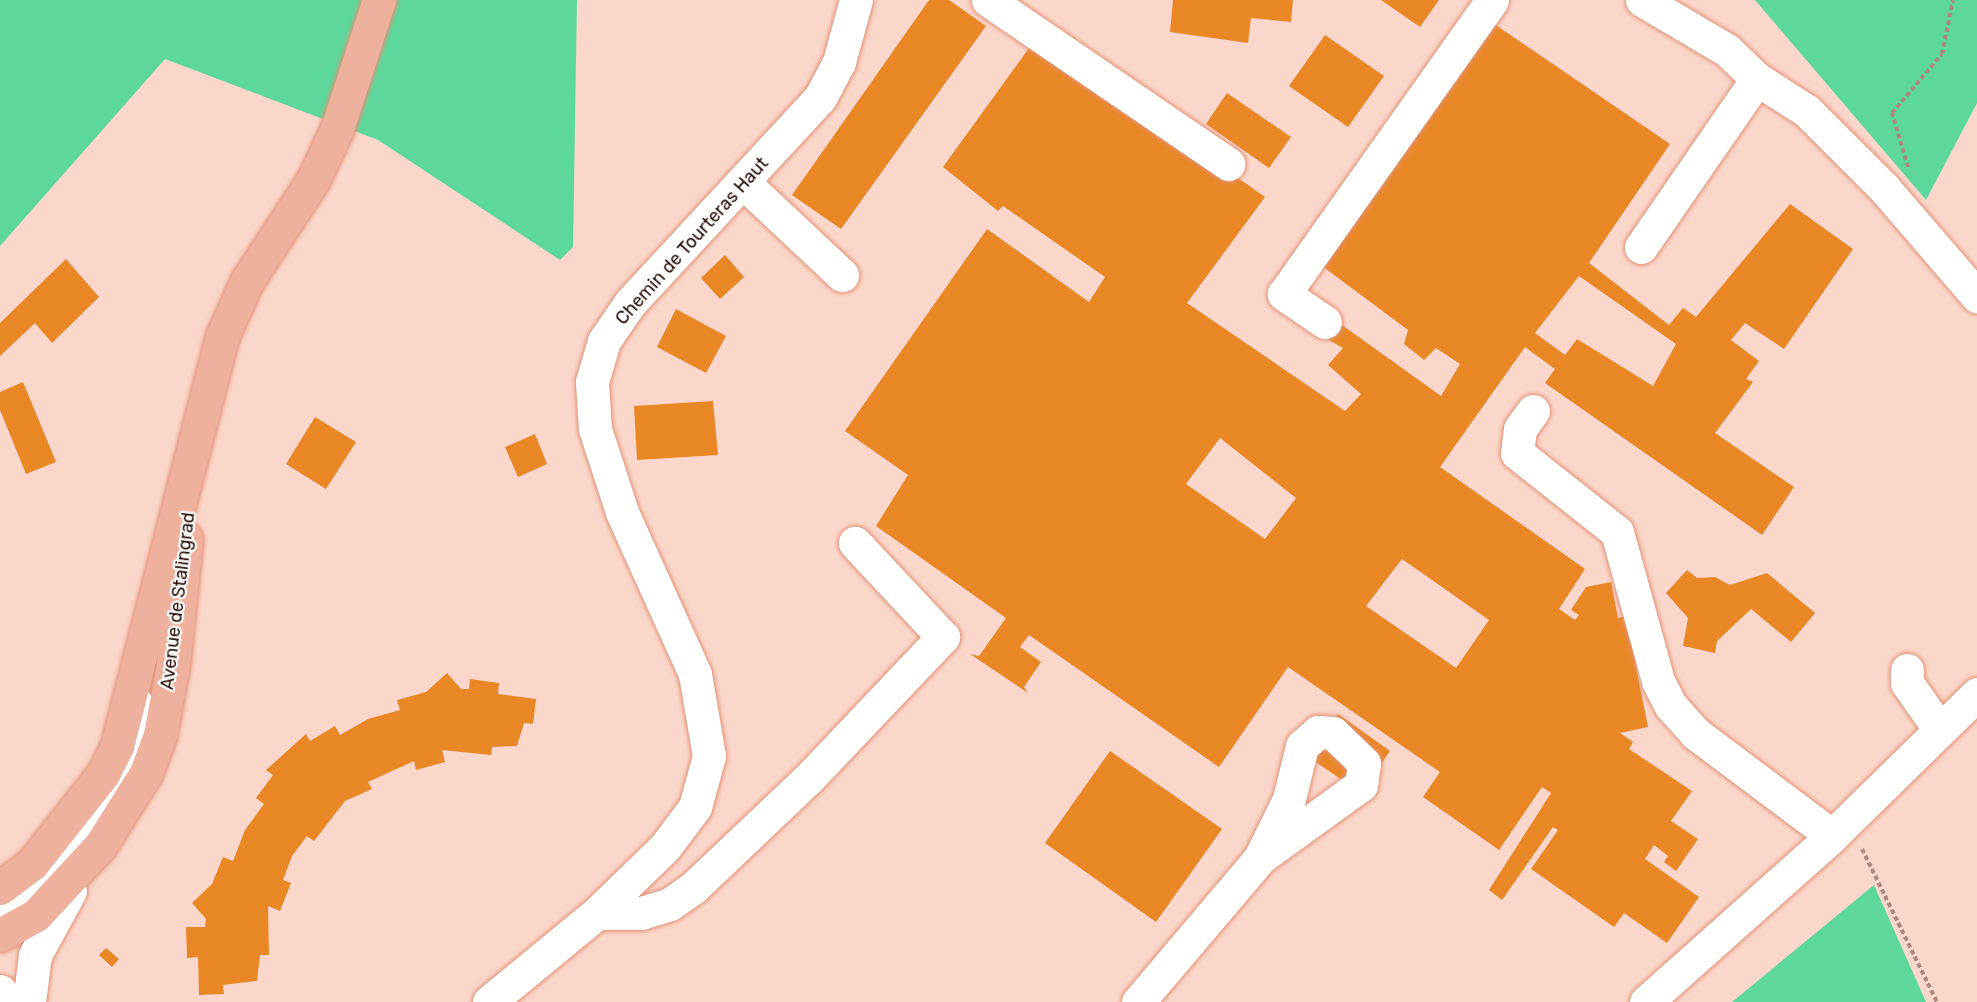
<!DOCTYPE html>
<style>
body{margin:0}
#map{position:relative;width:1977px;height:1002px;overflow:hidden;background:#fbd7cb;font-family:Rubik,sans-serif}
div>[style]{position:absolute}
.green>*{inset:0;background:#5dd89c}
.building>*{inset:0;background:#e98727}
.path>*{height:4px;margin-top:-2px;transform-origin:0;background:repeating-linear-gradient(90deg,#ab897f 0 4.5px,transparent 0 7.5px)}
.roads{filter:drop-shadow(0 0 2px #e39175) drop-shadow(0 0 2px #e39175)}
.minor>*{height:33px;margin:-16.5px;padding:0 16.5px;transform-origin:16.5px;border-radius:16.5px;background:#fff}
.major>*{height:33px;margin:-16.5px;padding:0 16.5px;transform-origin:16.5px;border-radius:16.5px;background:#eeb19d}
span{translate:-50% -50%;white-space:nowrap;text-align:center;line-height:1.15;-webkit-text-stroke:4.5px #fff;paint-order:stroke}
.street-label{font-size:18px;color:#260801}
</style>
<div id="map">
<div class="green">
<i style="clip-path:polygon(0 0,577px 0,573px 247px,560px 260px,378px 140px,165px 59px,0 246px)"></i>
<i style="clip-path:polygon(1755px 0,1977px 0,1977px 103px,1926px 200px)"></i>
<i style="clip-path:polygon(1874px 885px,1926px 1002px,1732px 1002px)"></i>
</div>
<div class="building">
<i style="clip-path:polygon(929px 0,949px 0,986px 26px,841px 229px,792px 195px)"></i>
<i style="clip-path:polygon(1173px 0,1293px 0,1291px 22px,1251px 18px,1248px 43px,1170px 32px)"></i>
<i style="clip-path:polygon(1381px 0,1439px 0,1420px 27px)"></i>
<i style="clip-path:polygon(evenodd,1487px 19px,1670px 144px,1589px 263px,1669px 325px,1683px 308px,1696px 317px,1790px 204px,1853px 249px,1784px 349px,1745px 323px,1731px 340px,1759px 361px,1746px 379px,1753px 382px,1715px 433px,1794px 487px,1762px 535px,1545px 383px,1555px 369px,1525px 347px,1440px 467px,1585px 569px,1559px 609px,1575px 620px,1579px 615px,1571px 610px,1586px 587px,1611px 582px,1618px 618px,1626px 616px,1648px 727px,1620px 733px,1633px 742px,1629px 749px,1692px 791px,1671px 821px,1698px 839px,1676px 871px,1664px 862px,1668px 856px,1654px 845px,1645px 859px,1699px 897px,1667px 943px,1624px 913px,1614px 927px,1531px 869px,1558px 830px,1553px 827px,1502px 900px,1489px 890px,1551px 793px,1542px 787px,1499px 850px,1423px 797px,1440px 772px,1288px 667px,1219px 767px,1029px 635px,1020px 647px,1041px 662px,1024px 687px,1028px 693px,970px 654px,979px 656px,1006px 618px,876px 526px,908px 475px,845px 431px,987px 229px,1089px 302px,1105px 277px,1003px 206px,998px 211px,943px 167px,1037px 37px,1265px 197px,1187px 303px,1345px 411px,1361px 394px,1328px 365px,1343px 348px,1327px 339px,1335px 320px,1441px 396px,1460px 364px,1436px 348px,1424px 360px,1404px 344px,1408px 330px,1318px 263px,1487px 19px,1579px 276px,1676px 344px,1653px 386px,1577px 339px,1565px 355px,1535px 333px,1579px 276px,1487px 19px,1220px 438px,1296px 498px,1265px 539px,1186px 484px,1220px 438px,1487px 19px,1402px 559px,1489px 620px,1456px 668px,1366px 606px,1402px 559px)"></i>
<i style="clip-path:polygon(1325px 35px,1384px 76px,1348px 127px,1289px 86px)"></i>
<i style="clip-path:polygon(1227px 93px,1291px 137px,1269px 168px,1206px 124px)"></i>
<i style="clip-path:polygon(725px 255px,744px 277px,720px 299px,701px 278px)"></i>
<i style="clip-path:polygon(66px 259px,99px 297px,52px 343px,35px 323px,0 356px,0 323px)"></i>
<i style="clip-path:polygon(676px 309px,726px 336px,706px 373px,657px 347px)"></i>
<i style="clip-path:polygon(23px 382px,56px 462px,26px 474px,0 410px,0 392px)"></i>
<i style="clip-path:polygon(713px 401px,718px 455px,637px 460px,634px 406px)"></i>
<i style="clip-path:polygon(315px 417px,356px 442px,326px 489px,286px 464px)"></i>
<i style="clip-path:polygon(535px 434px,547px 464px,518px 477px,505px 447px)"></i>
<i style="clip-path:polygon(1687px 570px,1697px 578px,1715px 577px,1730px 585px,1767px 573px,1815px 613px,1791px 642px,1751px 609px,1717px 641px,1715px 653px,1683px 646px,1688px 618px,1666px 593px)"></i>
<i style="clip-path:polygon(447px 673px,461px 689px,469px 689px,470px 679px,499px 683px,498px 694px,536px 699px,533px 724px,524px 723px,517px 746px,492px 747px,491px 755px,442px 750px,445px 762px,416px 770px,414px 761px,368px 782px,372px 789px,345px 801px,314px 841px,307px 836px,292px 856px,283px 880px,291px 883px,280px 911px,268px 906px,269px 955px,260px 955px,257px 981px,223px 985px,224px 994px,199px 995px,198px 957px,187px 958px,186px 927px,205px 927px,206px 919px,192px 903px,212px 884px,223px 857px,233px 861px,245px 830px,264px 804px,256px 798px,273px 775px,266px 770px,306px 734px,310px 741px,335px 726px,340px 735px,368px 719px,400px 710px,397px 700px,426px 692px)"></i>
<i style="clip-path:polygon(1338px 714px,1390px 751px,1361px 793px,1307px 756px)"></i>
<i style="clip-path:polygon(1110px 751px,1222px 829px,1156px 922px,1045px 843px)"></i>
<i style="clip-path:polygon(106px 948px,119px 959px,112px 967px,99px 955px)"></i>
</div>
<div class="path">
<i style="left:1908px;top:167px;width:56px;rotate:-106.5deg"></i>
<i style="left:1892px;top:113px;width:77px;rotate:-49.7deg"></i>
<i style="left:1942px;top:54px;width:55px;rotate:-78.5deg"></i>
<i style="left:1862px;top:849px;width:170px;rotate:63.9deg"></i>
</div>
<div class="roads">
<div class="minor">
<i style="left:988px;top:0;width:291px;rotate:34.3deg"></i>
<i style="left:1642px;top:0;width:99px;rotate:30.5deg"></i>
<i style="left:1727px;top:50px;width:42px;rotate:44deg"></i>
<i style="left:1757px;top:79px;width:59px;rotate:32.6deg"></i>
<i style="left:1807px;top:111px;width:109px;rotate:45deg"></i>
<i style="left:1884px;top:188px;width:143px;rotate:49.3deg"></i>
<i style="left:743px;top:182px;width:136px;rotate:43.2deg"></i>
<i style="left:1641px;top:247px;width:204px;rotate:-55.4deg"></i>
<i style="left:1325px;top:322px;width:50px;rotate:-145.7deg"></i>
<i style="left:1284px;top:294px;width:360px;rotate:-54.7deg"></i>
<i style="left:1533px;top:411px;width:22px;rotate:126deg"></i>
<i style="left:1520px;top:429px;width:24px;rotate:97deg"></i>
<i style="left:1517px;top:453px;width:127px;rotate:38.3deg"></i>
<i style="left:1617px;top:532px;width:155px;rotate:74.6deg"></i>
<i style="left:1658px;top:681px;width:28px;rotate:63deg"></i>
<i style="left:1671px;top:706px;width:36px;rotate:48deg"></i>
<i style="left:1695px;top:733px;width:171px;rotate:36.9deg"></i>
<i style="left:1907px;top:670px;width:13px;rotate:90deg"></i>
<i style="left:1907px;top:683px;width:57px;rotate:54.9deg"></i>
<i style="left:597px;top:913px;width:44px"></i>
<i style="left:641px;top:913px;width:30px;rotate:-17deg"></i>
<i style="left:670px;top:904px;width:28px;rotate:-35deg"></i>
<i style="left:693px;top:888px;width:160px;rotate:-43.5deg"></i>
<i style="left:809px;top:778px;width:195px;rotate:-46.5deg"></i>
<i style="left:943px;top:637px;width:129px;rotate:-133.1deg"></i>
<i style="left:0;top:917px;width:58px;rotate:-37.3deg"></i>
<i style="left:46px;top:882px;width:130px;rotate:-52.5deg"></i>
<i style="left:125px;top:779px;width:63px;rotate:-71.6deg"></i>
<i style="left:145px;top:719px;width:24px;rotate:-120deg"></i>
<i style="left:0;top:991px;width:13px;rotate:61deg"></i>
<i style="left:29px;top:1002px;width:47px;rotate:-82.7deg"></i>
<i style="left:35px;top:955px;width:73px;rotate:-61.3deg"></i>
<i style="left:489px;top:1002px;width:140px;rotate:-39.5deg"></i>
<i style="left:597px;top:913px;width:95px;rotate:-44.1deg"></i>
<i style="left:665px;top:847px;width:50px;rotate:-53.1deg"></i>
<i style="left:695px;top:807px;width:53px;rotate:-74.6deg"></i>
<i style="left:709px;top:756px;width:83px;rotate:-99.7deg"></i>
<i style="left:695px;top:674px;width:178px;rotate:-114.3deg"></i>
<i style="left:622px;top:512px;width:87px;rotate:-108deg"></i>
<i style="left:595px;top:429px;width:47px;rotate:-93.7deg"></i>
<i style="left:592px;top:382px;width:43px;rotate:-73.7deg"></i>
<i style="left:604px;top:341px;width:46px;rotate:-55.6deg"></i>
<i style="left:630px;top:303px;width:280px;rotate:-47.2deg"></i>
<i style="left:820px;top:98px;width:41px;rotate:-62.2deg"></i>
<i style="left:839px;top:62px;width:64px;rotate:-74.7deg"></i>
<i style="left:1138px;top:1002px;width:189px;rotate:-49.7deg"></i>
<i style="left:1260px;top:858px;width:125px;rotate:-35.9deg"></i>
<i style="left:1361px;top:785px;width:22px;rotate:-82deg"></i>
<i style="left:1364px;top:763px;width:43px;rotate:-135.9deg"></i>
<i style="left:1333px;top:733px;width:15px;rotate:-176deg"></i>
<i style="left:1318px;top:732px;width:21px;rotate:139deg"></i>
<i style="left:1302px;top:746px;width:55px;rotate:103.8deg"></i>
<i style="left:1289px;top:799px;width:66px;rotate:116.2deg"></i>
<i style="left:1646px;top:1002px;width:249px;rotate:-41.7deg"></i>
<i style="left:1832px;top:836px;width:203px;rotate:-44.4deg"></i>
</div>
<div class="major">
<i style="left:0;top:888px;width:40px;rotate:-37deg"></i>
<i style="left:32px;top:864px;width:115px;rotate:-51.7deg"></i>
<i style="left:103px;top:774px;width:31px;rotate:-63deg"></i>
<i style="left:117px;top:746px;width:422px;rotate:-75.6deg"></i>
<i style="left:222px;top:337px;width:61px;rotate:-65.9deg"></i>
<i style="left:247px;top:281px;width:121px;rotate:-56.8deg"></i>
<i style="left:313px;top:180px;width:56px;rotate:-64.8deg"></i>
<i style="left:337px;top:129px;width:136px;rotate:-72deg"></i>
<i style="left:0;top:935px;width:41px;rotate:-29.1deg"></i>
<i style="left:36px;top:915px;width:94px;rotate:-47.2deg"></i>
<i style="left:100px;top:846px;width:86px;rotate:-57.8deg"></i>
<i style="left:146px;top:773px;width:40px;rotate:-69.8deg"></i>
<i style="left:160px;top:735px;width:71px;rotate:-79.5deg"></i>
<i style="left:173px;top:665px;width:127px;rotate:-84.1deg"></i>
</div>
</div>
<div class="street-label">
<span style="left:692px;top:241px;rotate:-48deg">Chemin de Tourteras Haut</span>
<span style="left:178px;top:601px;rotate:-83deg">Avenue de Stalingrad</span>
</div>
</div>
